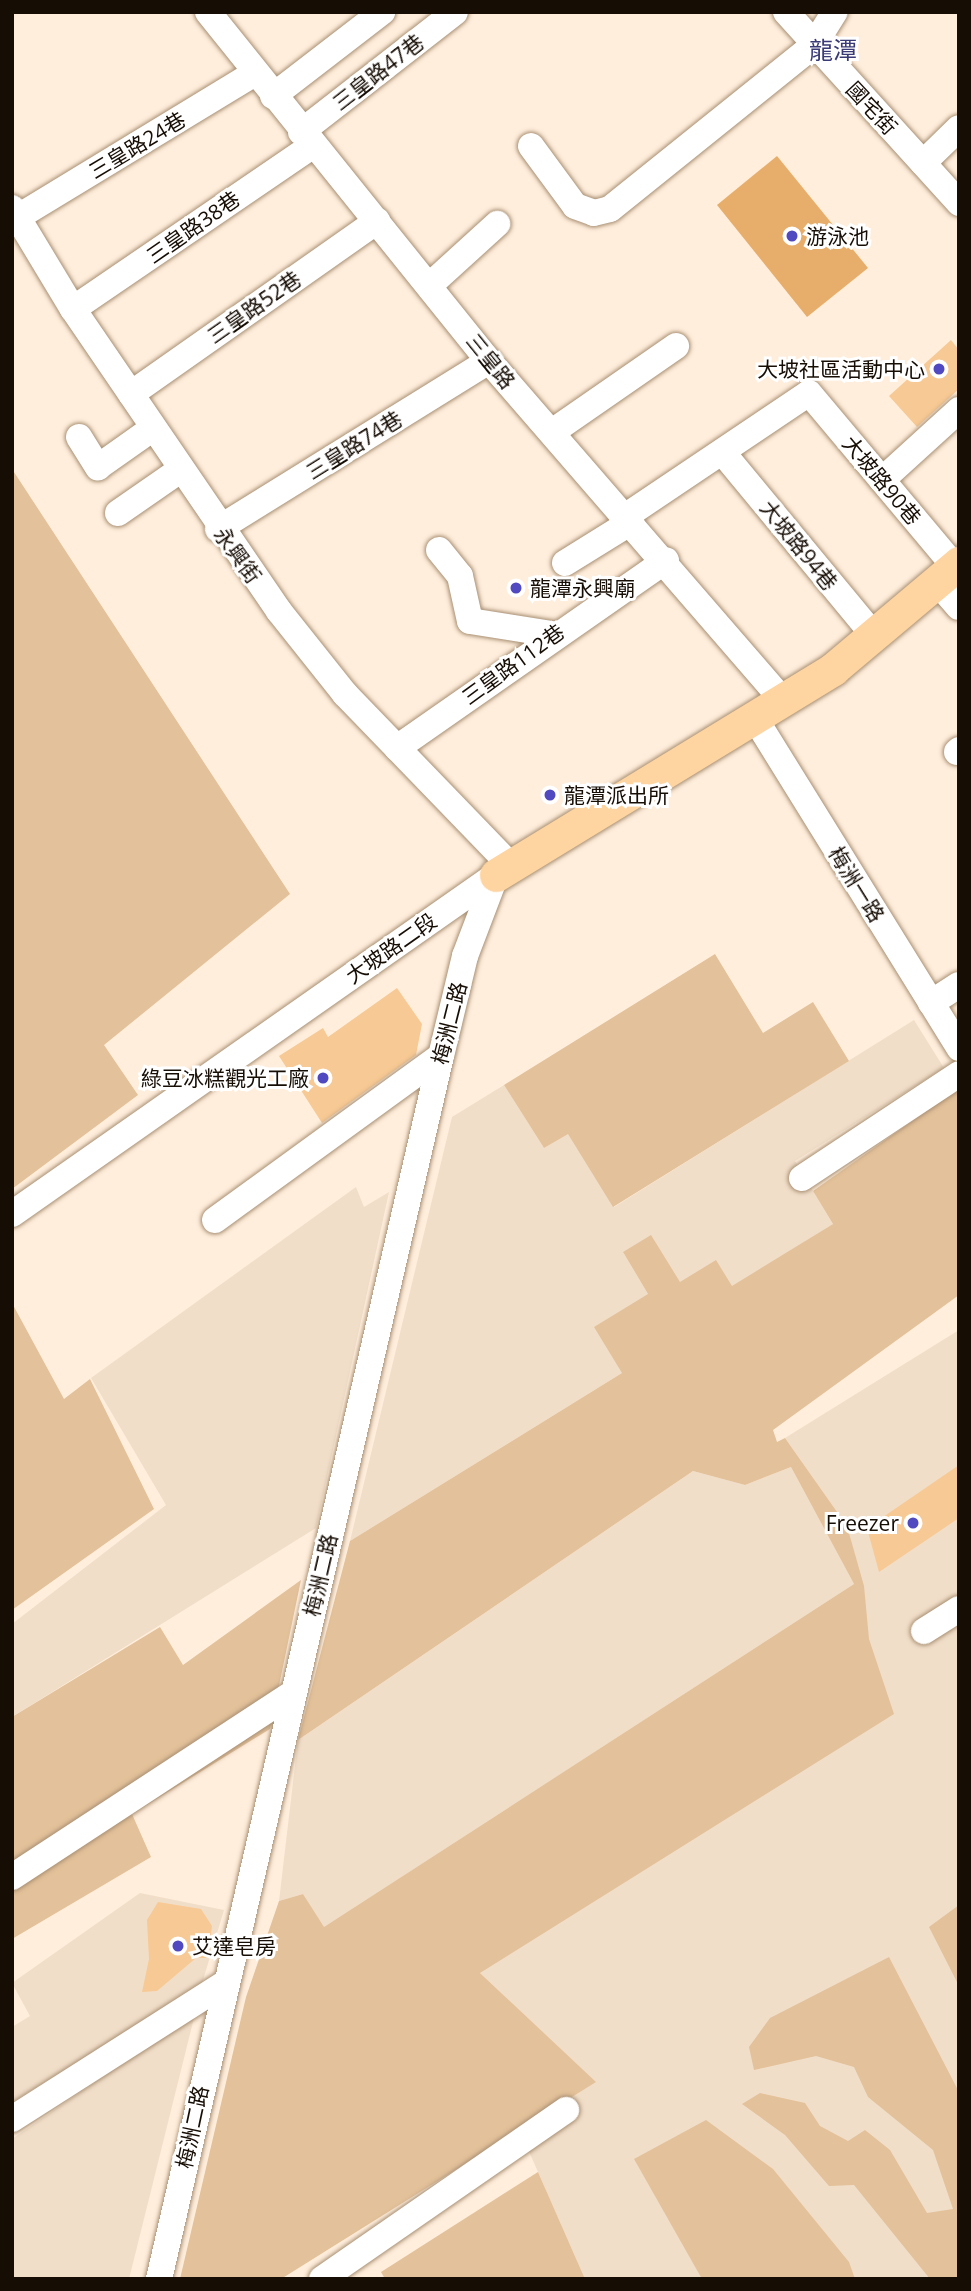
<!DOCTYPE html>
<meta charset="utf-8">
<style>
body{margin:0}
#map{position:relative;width:971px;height:2291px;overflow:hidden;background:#ffeedc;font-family:"Open Sans","Noto Sans TC",sans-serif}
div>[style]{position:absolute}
.built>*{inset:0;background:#f1dec9}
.green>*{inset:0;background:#e3c19a}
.water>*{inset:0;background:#e7ae6b}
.building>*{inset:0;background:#f7c994}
.roads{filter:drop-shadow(0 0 2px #a88f73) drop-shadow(0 0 2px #a88f73)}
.minor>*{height:26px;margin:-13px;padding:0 13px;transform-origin:13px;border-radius:13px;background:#fff}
.major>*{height:33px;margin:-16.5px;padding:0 16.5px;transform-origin:16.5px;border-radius:16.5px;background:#fed4a0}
.dots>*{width:19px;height:19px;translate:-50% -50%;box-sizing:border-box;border:4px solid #fff;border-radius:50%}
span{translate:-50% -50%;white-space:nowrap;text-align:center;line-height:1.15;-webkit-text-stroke:6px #fff;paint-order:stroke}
.street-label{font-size:21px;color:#160d04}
.poi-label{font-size:21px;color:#160d04}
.left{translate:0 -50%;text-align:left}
.right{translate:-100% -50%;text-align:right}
.quarter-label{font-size:24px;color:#3a3a76}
.frame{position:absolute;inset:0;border:14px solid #160d04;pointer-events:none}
</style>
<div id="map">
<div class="built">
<i style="clip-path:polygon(914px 1020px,944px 1068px,795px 1161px,833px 1224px,732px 1287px,680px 1282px,623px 1252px,648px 1294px,622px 1373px,350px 1541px,452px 1117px,504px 1085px,544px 1148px,568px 1133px,614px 1207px)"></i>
<i style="clip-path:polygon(356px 1187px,364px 1207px,389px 1192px,316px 1528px,12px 1717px,12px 1624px,166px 1505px,91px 1378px)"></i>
<i style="clip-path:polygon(959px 1330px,959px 2279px,585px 2279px,520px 2131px,595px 2082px,480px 1973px,868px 1636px,847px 1526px,785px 1438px)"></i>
<i style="clip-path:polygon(791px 1467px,854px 1584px,323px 1928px,303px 1894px,279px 1901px,298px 1740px,693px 1471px,745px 1485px)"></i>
<i style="clip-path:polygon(140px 1893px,224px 1910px,201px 1987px,12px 2102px,12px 2027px,30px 2016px,12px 1983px)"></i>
<i style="clip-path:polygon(195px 2014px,129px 2279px,12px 2279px,12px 2139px)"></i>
</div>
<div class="green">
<i style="clip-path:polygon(12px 469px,290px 894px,104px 1045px,138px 1095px,12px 1189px)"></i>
<i style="clip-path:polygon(715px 954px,763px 1033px,813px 1002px,849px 1061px,613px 1207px,568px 1134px,544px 1148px,504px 1085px)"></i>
<i style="clip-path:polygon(959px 1088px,959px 1295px,773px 1430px,777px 1442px,785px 1438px,847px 1526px,864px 1586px,869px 1639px,894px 1714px,480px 1973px,596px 2082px,281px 2279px,180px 2279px,246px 1997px,279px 1901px,303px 1894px,324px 1927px,854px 1584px,791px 1467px,745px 1485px,693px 1471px,298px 1740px,350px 1541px,622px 1373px,594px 1327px,648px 1294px,623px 1252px,651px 1235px,680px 1282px,716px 1260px,732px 1286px,833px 1224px,813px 1191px)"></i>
<i style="clip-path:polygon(12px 1303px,64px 1399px,90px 1379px,154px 1509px,12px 1610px)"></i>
<i style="clip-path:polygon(301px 1580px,270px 1729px,132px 1814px,151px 1857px,12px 1939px,12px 1717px,160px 1627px,183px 1665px)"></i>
<i style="clip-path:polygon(959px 1905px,959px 1986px,929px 1927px)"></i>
<i style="clip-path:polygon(889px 1957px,959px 2092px,959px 2279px,930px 2279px,854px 2185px,829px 2186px,785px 2135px,742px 2104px,760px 2093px,805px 2103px,820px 2126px,848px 2141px,865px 2130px,890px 2150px,927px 2213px,953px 2209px,933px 2150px,868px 2097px,854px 2067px,816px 2056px,754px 2070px,749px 2047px,770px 2018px)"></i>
<i style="clip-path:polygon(706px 2120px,773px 2169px,849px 2262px,855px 2279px,702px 2279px,634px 2159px)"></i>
<i style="clip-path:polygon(538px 2172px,585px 2279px,385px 2279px,381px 2272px)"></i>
</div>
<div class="water">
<i style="clip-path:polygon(777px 156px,868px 268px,807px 317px,717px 205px)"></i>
</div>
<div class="building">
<i style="clip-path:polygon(951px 340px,959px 350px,959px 389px,917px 427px,889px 396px)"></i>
<i style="clip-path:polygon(397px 988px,422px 1024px,416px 1055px,322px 1123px,279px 1056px,323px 1028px,328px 1037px)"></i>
<i style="clip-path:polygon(959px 1465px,959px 1518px,879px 1572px,867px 1528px)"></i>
<i style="clip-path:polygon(158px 1902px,201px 1909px,212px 1926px,208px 1958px,196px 1958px,157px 1991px,142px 1992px,149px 1959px,147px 1920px)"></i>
</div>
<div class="roads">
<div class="minor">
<i style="left:208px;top:12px;width:448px;rotate:51.2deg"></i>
<i style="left:489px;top:361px;width:451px;rotate:49.1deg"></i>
<i style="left:786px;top:12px;width:258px;rotate:47.8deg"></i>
<i style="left:273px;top:96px;width:138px;rotate:-37.6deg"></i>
<i style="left:301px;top:132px;width:195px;rotate:-37.9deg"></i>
<i style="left:531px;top:146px;width:74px;rotate:53.7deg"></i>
<i style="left:575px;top:206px;width:20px;rotate:20deg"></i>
<i style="left:594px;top:213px;width:16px;rotate:-14deg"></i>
<i style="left:610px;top:209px;width:262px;rotate:-38.8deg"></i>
<i style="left:814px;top:45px;width:39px;rotate:-58deg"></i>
<i style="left:923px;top:163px;width:50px;rotate:-44.2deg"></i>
<i style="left:12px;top:208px;width:118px;rotate:58.9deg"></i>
<i style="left:73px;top:309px;width:366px;rotate:55.7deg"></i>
<i style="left:279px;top:611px;width:106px;rotate:51.5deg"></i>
<i style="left:345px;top:694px;width:239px;rotate:46deg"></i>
<i style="left:18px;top:217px;width:277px;rotate:-31.3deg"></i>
<i style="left:430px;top:285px;width:91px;rotate:-42.3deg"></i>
<i style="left:73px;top:309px;width:291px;rotate:-34.3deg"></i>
<i style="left:131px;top:394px;width:301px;rotate:-35.1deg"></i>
<i style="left:552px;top:432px;width:151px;rotate:-34.7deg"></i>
<i style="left:79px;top:437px;width:36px;rotate:58deg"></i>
<i style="left:98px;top:467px;width:67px;rotate:-35.3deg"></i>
<i style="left:723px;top:453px;width:239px;rotate:50.4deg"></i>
<i style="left:882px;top:480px;width:104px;rotate:-42.3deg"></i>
<i style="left:118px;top:513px;width:75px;rotate:-34.7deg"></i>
<i style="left:626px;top:516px;width:220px;rotate:-33.9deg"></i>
<i style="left:809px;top:393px;width:227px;rotate:50deg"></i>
<i style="left:218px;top:529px;width:319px;rotate:-31.8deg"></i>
<i style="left:439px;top:550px;width:33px;rotate:51deg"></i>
<i style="left:460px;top:576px;width:46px;rotate:77.5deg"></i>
<i style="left:470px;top:621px;width:83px;rotate:9deg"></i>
<i style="left:565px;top:563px;width:78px;rotate:-31.8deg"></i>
<i style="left:937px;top:582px;width:33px;rotate:49deg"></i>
<i style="left:756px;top:720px;width:386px;rotate:58.2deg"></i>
<i style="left:397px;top:748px;width:328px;rotate:-34.9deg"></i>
<i style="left:957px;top:752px;width:3px;rotate:-45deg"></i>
<i style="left:931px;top:1003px;width:33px;rotate:-33deg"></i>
<i style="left:802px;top:1178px;width:188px;rotate:-33.5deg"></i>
<i style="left:12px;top:1214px;width:591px;rotate:-35.01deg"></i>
<i style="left:215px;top:1220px;width:279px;rotate:-36deg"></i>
<i style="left:924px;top:1631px;width:41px;rotate:-32.2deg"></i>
<i style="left:12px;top:1877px;width:336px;rotate:-33.2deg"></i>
<i style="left:12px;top:2119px;width:251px;rotate:-32.5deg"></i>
<i style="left:159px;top:2279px;width:1255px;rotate:-77.02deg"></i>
<i style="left:441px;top:1056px;width:103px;rotate:-76.5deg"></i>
<i style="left:465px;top:956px;width:87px;rotate:-69.1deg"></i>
<i style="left:322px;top:2279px;width:297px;rotate:-34.7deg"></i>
</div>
<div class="major">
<i style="left:496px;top:875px;width:395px;rotate:-31.4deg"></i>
<i style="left:833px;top:669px;width:165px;rotate:-40.1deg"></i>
</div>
</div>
<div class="dots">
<i style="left:792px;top:236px;background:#5149c0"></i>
<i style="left:939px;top:369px;background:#5149c0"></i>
<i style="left:516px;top:588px;background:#5149c0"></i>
<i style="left:550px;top:795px;background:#5149c0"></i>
<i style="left:323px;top:1078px;background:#5149c0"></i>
<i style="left:913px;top:1523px;background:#5149c0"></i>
<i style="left:178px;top:1946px;background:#5149c0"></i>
</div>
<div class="street-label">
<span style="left:378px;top:72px;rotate:-38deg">三皇路47巷</span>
<span style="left:872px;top:108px;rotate:47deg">國宅街</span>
<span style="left:137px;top:145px;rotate:-31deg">三皇路24巷</span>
<span style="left:193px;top:227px;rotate:-35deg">三皇路38巷</span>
<span style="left:254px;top:307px;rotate:-35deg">三皇路52巷</span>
<span style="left:491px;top:361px;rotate:51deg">三皇路</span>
<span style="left:354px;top:445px;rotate:-32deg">三皇路74巷</span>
<span style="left:882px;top:480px;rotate:50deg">大坡路90巷</span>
<span style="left:799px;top:545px;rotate:51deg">大坡路94巷</span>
<span style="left:238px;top:555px;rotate:54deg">永興街</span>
<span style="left:513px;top:664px;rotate:-36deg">三皇路112巷</span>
<span style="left:857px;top:884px;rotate:58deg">梅洲一路</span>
<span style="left:391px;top:948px;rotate:-35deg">大坡路二段</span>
<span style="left:449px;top:1023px;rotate:-76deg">梅洲二路</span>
<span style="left:320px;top:1575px;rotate:-77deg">梅洲二路</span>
<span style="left:192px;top:2127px;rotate:-78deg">梅洲二路</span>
</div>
<div class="poi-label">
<span class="left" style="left:806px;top:236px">游泳池</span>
<span class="right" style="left:925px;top:369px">大坡社區活動中心</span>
<span class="left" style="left:530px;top:588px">龍潭永興廟</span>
<span class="left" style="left:564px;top:795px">龍潭派出所</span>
<span class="right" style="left:309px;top:1078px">綠豆冰糕觀光工廠</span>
<span class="right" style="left:899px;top:1523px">Freezer</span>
<span class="left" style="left:192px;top:1946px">艾達皂房</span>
</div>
<div class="quarter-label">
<span style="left:833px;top:50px">龍潭</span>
</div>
<div class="frame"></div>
</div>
